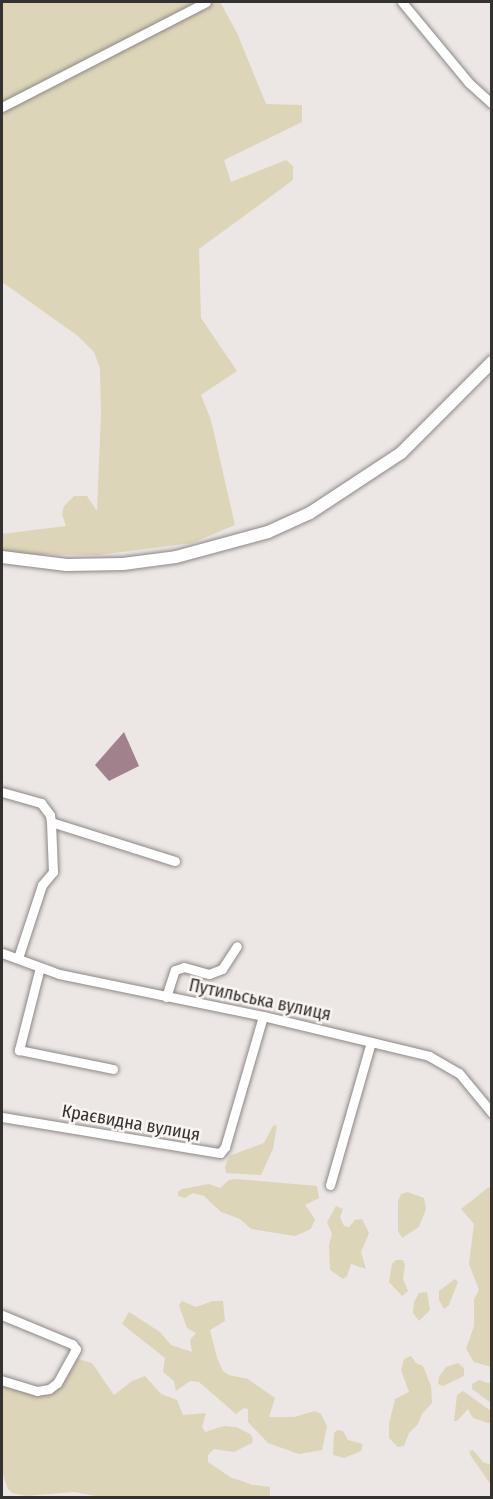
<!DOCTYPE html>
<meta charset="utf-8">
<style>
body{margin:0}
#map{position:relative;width:493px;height:1499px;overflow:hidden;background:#ece6e4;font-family:"Fira Sans Condensed",sans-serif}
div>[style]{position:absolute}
.green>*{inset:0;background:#ddd5b8}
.water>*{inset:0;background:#a1818b}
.roads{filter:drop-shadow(0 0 2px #8d8886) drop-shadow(0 0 2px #8d8886)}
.minor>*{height:9px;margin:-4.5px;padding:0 4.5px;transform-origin:4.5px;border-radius:4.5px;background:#fff}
.major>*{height:12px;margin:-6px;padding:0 6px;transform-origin:6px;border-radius:6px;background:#fff}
span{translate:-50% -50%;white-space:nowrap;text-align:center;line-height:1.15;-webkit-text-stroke:5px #f9f4f1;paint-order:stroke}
.street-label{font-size:18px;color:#343231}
.frame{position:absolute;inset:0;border:3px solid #343231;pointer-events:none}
</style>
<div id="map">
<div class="green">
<i style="clip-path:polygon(2px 2px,220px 2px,237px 33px,266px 104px,302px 105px,302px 122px,224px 160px,231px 182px,286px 160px,293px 166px,293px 180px,199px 249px,201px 318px,237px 371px,201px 395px,211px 420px,235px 525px,192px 543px,98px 555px,2px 554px,2px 534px,66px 526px,62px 514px,64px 506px,74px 496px,87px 496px,97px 511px,101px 414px,100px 368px,94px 352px,78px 336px,2px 282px)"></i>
<i style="clip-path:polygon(277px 1125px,273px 1149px,261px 1175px,226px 1173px,225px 1167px,229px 1156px,264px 1143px,273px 1126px)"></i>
<i style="clip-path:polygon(237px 1179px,317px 1186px,319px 1198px,305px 1205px,315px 1219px,311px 1229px,295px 1236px,251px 1229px,240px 1219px,221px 1212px,204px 1196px,193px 1193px,185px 1198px,178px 1196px,178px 1192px,182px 1189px,209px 1184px,220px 1188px,229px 1180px)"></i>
<i style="clip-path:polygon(489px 1187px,492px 1189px,491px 1367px,474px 1362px,466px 1349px,474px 1326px,474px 1299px,479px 1290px,469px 1264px,474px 1224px,461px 1209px)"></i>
<i style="clip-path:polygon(407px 1192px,424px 1198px,426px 1209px,419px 1227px,402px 1238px,398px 1231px,398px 1201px,401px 1194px)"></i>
<i style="clip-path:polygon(336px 1206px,343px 1209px,340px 1217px,344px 1226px,349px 1227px,355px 1220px,362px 1219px,369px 1233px,361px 1252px,366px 1269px,351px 1264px,347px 1276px,343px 1279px,330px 1270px,329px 1245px,332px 1234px,327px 1222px)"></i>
<i style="clip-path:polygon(396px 1260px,403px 1260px,405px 1266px,403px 1279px,408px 1291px,402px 1296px,389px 1282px,392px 1264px)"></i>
<i style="clip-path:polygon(455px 1279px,458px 1282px,449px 1305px,444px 1309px,439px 1300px,439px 1291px)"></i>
<i style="clip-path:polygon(427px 1292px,430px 1310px,419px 1321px,413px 1313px,414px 1302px,419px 1293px)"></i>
<i style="clip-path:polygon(182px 1301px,196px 1307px,213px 1301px,223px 1301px,225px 1321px,210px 1330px,217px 1358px,223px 1371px,229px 1375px,248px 1379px,275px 1398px,269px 1417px,294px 1417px,315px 1411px,321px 1414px,327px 1426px,322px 1450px,299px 1454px,268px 1443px,248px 1422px,248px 1409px,244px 1408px,236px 1414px,199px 1382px,190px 1381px,176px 1391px,174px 1381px,163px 1372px,165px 1358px,122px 1324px,129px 1312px,160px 1332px,171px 1345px,192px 1352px,190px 1340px,196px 1333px,187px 1328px,179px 1305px)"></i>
<i style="clip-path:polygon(411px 1356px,416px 1363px,423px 1366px,431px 1386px,432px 1403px,422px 1414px,418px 1424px,409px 1433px,404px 1446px,398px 1447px,389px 1438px,389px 1424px,395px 1399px,409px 1392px,401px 1370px,404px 1359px)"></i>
<i style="clip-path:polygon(78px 1359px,92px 1363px,114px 1395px,132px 1381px,145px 1376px,161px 1394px,177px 1400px,183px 1415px,206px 1413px,202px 1427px,205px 1432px,224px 1426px,236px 1427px,250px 1434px,253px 1439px,252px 1443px,234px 1452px,214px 1449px,208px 1455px,208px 1462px,230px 1477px,253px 1485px,270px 1487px,270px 1498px,106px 1498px,74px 1492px,26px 1496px,12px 1493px,8px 1489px,2px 1472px,2px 1386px,36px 1394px,63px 1382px)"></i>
<i style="clip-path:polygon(458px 1363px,464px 1368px,464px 1376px,443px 1386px,438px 1384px,439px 1377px,446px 1367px)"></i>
<i style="clip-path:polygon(479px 1380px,491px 1384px,491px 1403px,472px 1389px,472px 1384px)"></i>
<i style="clip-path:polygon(463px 1391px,491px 1411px,491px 1424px,473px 1418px,468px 1409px,457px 1421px,454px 1421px,457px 1395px)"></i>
<i style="clip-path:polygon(337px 1430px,343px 1431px,348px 1440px,363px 1444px,361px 1451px,344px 1458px,333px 1455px,334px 1433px)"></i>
<i style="clip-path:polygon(473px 1450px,483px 1462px,491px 1465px,491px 1485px,471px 1456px,469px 1451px)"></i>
</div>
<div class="water">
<i style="clip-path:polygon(124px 732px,139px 766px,109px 781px,95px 765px)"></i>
</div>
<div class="roads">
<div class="minor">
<i style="left:402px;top:2px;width:105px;rotate:50.4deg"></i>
<i style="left:469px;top:83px;width:31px;rotate:42deg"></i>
<i style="left:2px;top:107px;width:229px;rotate:-27.2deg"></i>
<i style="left:2px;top:792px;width:41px;rotate:15.8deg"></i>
<i style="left:41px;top:803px;width:15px;rotate:53deg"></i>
<i style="left:50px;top:815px;width:7px;rotate:82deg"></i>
<i style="left:51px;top:822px;width:130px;rotate:17.5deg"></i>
<i style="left:2px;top:953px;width:61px;rotate:20.2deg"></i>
<i style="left:59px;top:974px;width:208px;rotate:11.6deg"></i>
<i style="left:263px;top:1016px;width:171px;rotate:13.5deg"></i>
<i style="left:429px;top:1056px;width:34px;rotate:30deg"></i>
<i style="left:459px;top:1073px;width:52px;rotate:50.5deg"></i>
<i style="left:18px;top:958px;width:77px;rotate:-71.8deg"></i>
<i style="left:42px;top:885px;width:17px;rotate:-50deg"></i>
<i style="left:53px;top:872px;width:50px;rotate:-92.3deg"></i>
<i style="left:40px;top:967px;width:86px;rotate:104.2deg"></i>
<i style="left:19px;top:1050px;width:96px;rotate:11.4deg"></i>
<i style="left:166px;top:997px;width:28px;rotate:-72deg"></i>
<i style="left:175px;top:970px;width:9px;rotate:-18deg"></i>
<i style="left:184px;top:967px;width:26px;rotate:16deg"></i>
<i style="left:209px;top:974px;width:14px;rotate:-21deg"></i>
<i style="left:222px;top:969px;width:27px;rotate:-57deg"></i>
<i style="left:2px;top:1117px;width:221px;rotate:9.4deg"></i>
<i style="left:220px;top:1153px;width:8px;rotate:-50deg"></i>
<i style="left:225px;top:1147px;width:136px;rotate:-73.8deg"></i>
<i style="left:330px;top:1185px;width:149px;rotate:-74deg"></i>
<i style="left:2px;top:1315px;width:76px;rotate:22.5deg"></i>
<i style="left:72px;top:1344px;width:6px;rotate:51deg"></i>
<i style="left:76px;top:1349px;width:39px;rotate:119deg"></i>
<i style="left:57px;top:1383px;width:10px;rotate:143deg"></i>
<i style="left:49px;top:1389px;width:12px;rotate:171deg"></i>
<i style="left:37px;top:1391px;width:37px;rotate:-163deg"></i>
</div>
<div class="major">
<i style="left:2px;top:557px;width:65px;rotate:7deg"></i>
<i style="left:67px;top:565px;width:56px;rotate:-1deg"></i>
<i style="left:123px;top:564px;width:53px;rotate:-7.5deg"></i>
<i style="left:176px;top:557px;width:95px;rotate:-15.2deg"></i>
<i style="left:268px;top:532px;width:46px;rotate:-24.3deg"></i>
<i style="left:310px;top:513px;width:109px;rotate:-33.4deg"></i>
<i style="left:401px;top:453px;width:129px;rotate:-45deg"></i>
</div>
</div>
<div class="street-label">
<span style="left:260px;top:1000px;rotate:12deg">Путильська вулиця</span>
<span style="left:131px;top:1123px;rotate:10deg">Краєвидна вулиця</span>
</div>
<div class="frame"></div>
</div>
